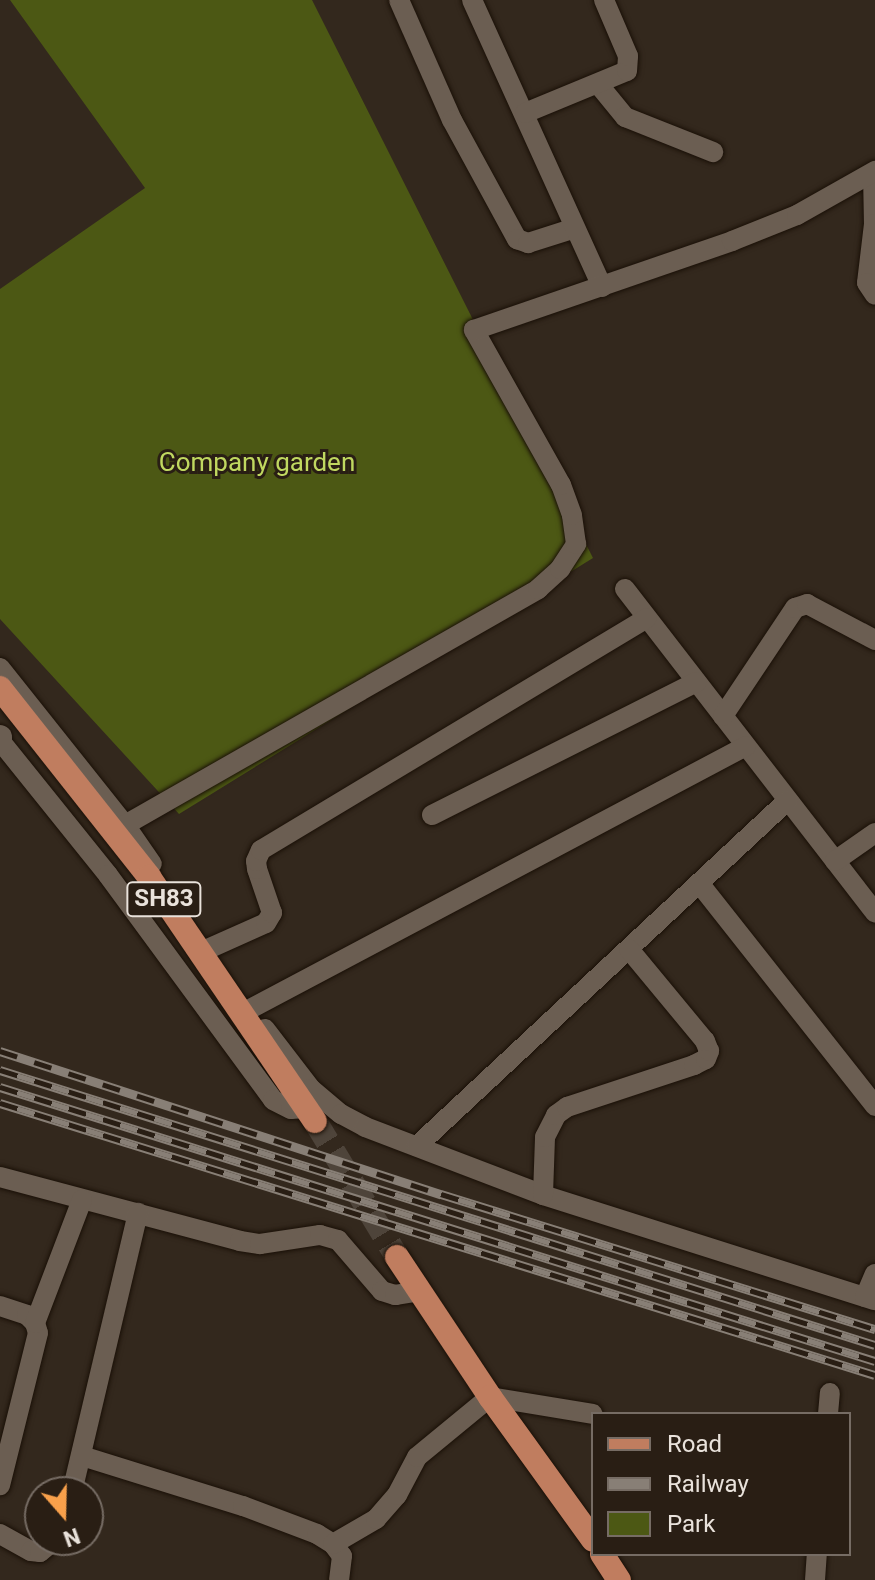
<!DOCTYPE html>
<style>
body{margin:0}
#map{position:relative;width:875px;height:1580px;overflow:hidden;background:#33281d;font-family:Roboto,sans-serif}
div>[style]{position:absolute}
.green>*{inset:0;background:#4c5814}
.primary-tunnel>*{height:24px;margin-top:-12px;transform-origin:0;background:repeating-linear-gradient(90deg,#4e443a 0 24px,transparent 0 36px)}
.roads{filter:drop-shadow(0 0 2px #1a1007) drop-shadow(0 0 2px #1a1007)}
.street>*{height:20px;margin:-10px;padding:0 10px;transform-origin:10px;border-radius:10px;background:#6b5e52}
.secondary>*{height:24px;margin:-12px;padding:0 12px;transform-origin:12px;border-radius:12px;background:#6b5e52}
.primary>*{height:24px;margin:-12px;padding:0 12px;transform-origin:12px;border-radius:12px;background:#c07d5f}
.rail>*{height:9px;margin-top:-4.5px;transform-origin:0;background:repeating-linear-gradient(90deg,#291e14 0 18px,#887f76 0 36px);box-sizing:border-box;border-block:2px solid #887f76}
span{translate:-50% -50%;white-space:nowrap;text-align:center;line-height:1.15;-webkit-text-stroke:6px #291e14;paint-order:stroke}
.shield-label span{padding:2px 6px;background:#291e14;border:2px solid;border-radius:6px;-webkit-text-stroke-width:0}
.shield-label{font-size:24px;color:#e9e2db;font-weight:700}
.park-label{font-size:26px;color:#c0d860}
.legend{position:absolute;left:591px;top:1412px;width:260px;height:144px;box-sizing:border-box;background:#291e14;border:2px solid #766c64;margin:0;padding:10px 14px;list-style:none;font-size:24px;color:#e9e2db}
.legend li{display:flex;align-items:center;gap:16px;height:40px}
.legend b{width:40px;border:2px solid #766c64}
.north{position:absolute;left:24px;top:1476px;width:80px;height:80px;box-sizing:border-box;background:#291e14;border:2px solid #766c64;border-radius:50%;rotate:160deg;font-size:22px;font-weight:700;line-height:32px;text-align:center;color:#e9e2db}
.north::after{content:'';display:block;margin:auto;width:28px;height:36px;background:#f8a04b;clip-path:polygon(50% 0,100% 100%,50% 72%,0 100%)}
</style>
<div id="map">
<div class="green">
<i style="clip-path:polygon(10px 0,312px 0,593px 558px,179px 814px,0 619px,0 289px,145px 188px)"></i>
</div>
<div class="primary-tunnel">
<i style="left:315px;top:1121px;width:159px;rotate:58.9deg"></i>
</div>
<div class="roads">
<div class="street">
<i style="left:399px;top:0;width:131px;rotate:66.2deg"></i>
<i style="left:452px;top:120px;width:136px;rotate:61.4deg"></i>
<i style="left:517px;top:239px;width:12px;rotate:20deg"></i>
<i style="left:528px;top:243px;width:49px;rotate:-17.7deg"></i>
<i style="left:472px;top:0;width:315px;rotate:65.6deg"></i>
<i style="left:598px;top:84px;width:43px;rotate:50.7deg"></i>
<i style="left:625px;top:117px;width:95px;rotate:21.7deg"></i>
<i style="left:525px;top:113px;width:110px;rotate:-22.4deg"></i>
<i style="left:627px;top:71px;width:15px;rotate:-86deg"></i>
<i style="left:628px;top:56px;width:61px;rotate:-113.2deg"></i>
<i style="left:873px;top:173px;width:51px;rotate:88.9deg"></i>
<i style="left:874px;top:224px;width:59px;rotate:96.8deg"></i>
<i style="left:867px;top:283px;width:14px;rotate:56deg"></i>
<i style="left:625px;top:589px;width:409px;rotate:52.3deg"></i>
<i style="left:0;top:668px;width:201px;rotate:51.5deg"></i>
<i style="left:125px;top:825px;width:47px;rotate:55.3deg"></i>
<i style="left:723px;top:716px;width:130px;rotate:-56.3deg"></i>
<i style="left:795px;top:608px;width:13px;rotate:-18deg"></i>
<i style="left:807px;top:604px;width:77px;rotate:27.9deg"></i>
<i style="left:2px;top:743px;width:169px;rotate:51.2deg"></i>
<i style="left:108px;top:875px;width:279px;rotate:53.7deg"></i>
<i style="left:273px;top:1100px;width:20px;rotate:27deg"></i>
<i style="left:291px;top:1109px;width:14px;rotate:-4deg"></i>
<i style="left:432px;top:815px;width:296px;rotate:-26.7deg"></i>
<i style="left:125px;top:825px;width:476px;rotate:-29.7deg"></i>
<i style="left:538px;top:589px;width:30px;rotate:-42deg"></i>
<i style="left:560px;top:569px;width:30px;rotate:-57deg"></i>
<i style="left:576px;top:544px;width:29px;rotate:-98deg"></i>
<i style="left:572px;top:515px;width:32px;rotate:-110deg"></i>
<i style="left:561px;top:485px;width:178px;rotate:-119.3deg"></i>
<i style="left:474px;top:330px;width:273px;rotate:-19deg"></i>
<i style="left:732px;top:241px;width:70px;rotate:-21.8deg"></i>
<i style="left:797px;top:215px;width:90px;rotate:-29.4deg"></i>
<i style="left:835px;top:861px;width:49px;rotate:-35deg"></i>
<i style="left:699px;top:883px;width:284px;rotate:51.7deg"></i>
<i style="left:210px;top:948px;width:61px;rotate:-24.1deg"></i>
<i style="left:266px;top:923px;width:12px;rotate:-59deg"></i>
<i style="left:272px;top:913px;width:46px;rotate:-108.8deg"></i>
<i style="left:257px;top:869px;width:8px;rotate:-97deg"></i>
<i style="left:256px;top:861px;width:12px;rotate:-66deg"></i>
<i style="left:261px;top:850px;width:450px;rotate:-31deg"></i>
<i style="left:250px;top:1009px;width:561px;rotate:-27.93deg"></i>
<i style="left:265px;top:1029px;width:76px;rotate:52.5deg"></i>
<i style="left:311px;top:1089px;width:39px;rotate:40deg"></i>
<i style="left:341px;top:1114px;width:27px;rotate:28deg"></i>
<i style="left:365px;top:1127px;width:191px;rotate:20.9deg"></i>
<i style="left:543px;top:1195px;width:348px;rotate:17.6deg"></i>
<i style="left:417px;top:1146px;width:507px;rotate:-43deg"></i>
<i style="left:0;top:1177px;width:248px;rotate:14.9deg"></i>
<i style="left:240px;top:1241px;width:20px;rotate:9deg"></i>
<i style="left:260px;top:1244px;width:61px;rotate:-8.5deg"></i>
<i style="left:320px;top:1235px;width:19px;rotate:16deg"></i>
<i style="left:338px;top:1240px;width:67px;rotate:49.2deg"></i>
<i style="left:382px;top:1291px;width:14px;rotate:17deg"></i>
<i style="left:395px;top:1295px;width:25px;rotate:-9deg"></i>
<i style="left:543px;top:1195px;width:58px;rotate:-88deg"></i>
<i style="left:545px;top:1137px;width:25px;rotate:-63deg"></i>
<i style="left:556px;top:1115px;width:14px;rotate:-36deg"></i>
<i style="left:567px;top:1107px;width:134px;rotate:-18.3deg"></i>
<i style="left:694px;top:1065px;width:13px;rotate:-27deg"></i>
<i style="left:706px;top:1059px;width:9px;rotate:-69deg"></i>
<i style="left:709px;top:1051px;width:11px;rotate:-112deg"></i>
<i style="left:705px;top:1041px;width:119px;rotate:-129.6deg"></i>
<i style="left:865px;top:1297px;width:25px;rotate:-67deg"></i>
<i style="left:0;top:1306px;width:28px;rotate:18deg"></i>
<i style="left:27px;top:1315px;width:11px;rotate:45deg"></i>
<i style="left:35px;top:1323px;width:10px;rotate:73deg"></i>
<i style="left:38px;top:1333px;width:157px;rotate:104deg"></i>
<i style="left:35px;top:1323px;width:132px;rotate:-69.1deg"></i>
<i style="left:828px;top:1414px;width:21px;rotate:-85deg"></i>
<i style="left:82px;top:1456px;width:169px;rotate:17.3deg"></i>
<i style="left:243px;top:1506px;width:79px;rotate:20.7deg"></i>
<i style="left:317px;top:1534px;width:19px;rotate:32deg"></i>
<i style="left:333px;top:1544px;width:15px;rotate:53deg"></i>
<i style="left:342px;top:1556px;width:24px;rotate:97deg"></i>
<i style="left:72px;top:1492px;width:287px;rotate:-76.7deg"></i>
<i style="left:0;top:1534px;width:35px;rotate:29deg"></i>
<i style="left:31px;top:1551px;width:9px;rotate:6deg"></i>
<i style="left:40px;top:1552px;width:19px;rotate:-39deg"></i>
<i style="left:333px;top:1544px;width:50px;rotate:-30.2deg"></i>
<i style="left:376px;top:1519px;width:32px;rotate:-49deg"></i>
<i style="left:397px;top:1495px;width:43px;rotate:-62.2deg"></i>
<i style="left:417px;top:1457px;width:94px;rotate:-39.4deg"></i>
<i style="left:490px;top:1397px;width:104px;rotate:9.4deg"></i>
<i style="left:815px;top:1580px;width:26px;rotate:-86deg"></i>
</div>
<div class="secondary">
<i style="left:0;top:737px;width:7px;rotate:90deg"></i>
</div>
<div class="primary">
<i style="left:0;top:688px;width:241px;rotate:51.7deg"></i>
<i style="left:149px;top:877px;width:295px;rotate:55.8deg"></i>
<i style="left:397px;top:1257px;width:168px;rotate:56.4deg"></i>
<i style="left:490px;top:1397px;width:176px;rotate:54.2deg"></i>
<i style="left:602px;top:1554px;width:31px;rotate:57deg"></i>
</div>
</div>
<div class="rail">
<i style="left:0;top:1051px;width:464px;rotate:18deg"></i>
<i style="left:441px;top:1194px;width:455px;rotate:17.3deg"></i>
<i style="left:0;top:1070px;width:917px;rotate:17.45deg"></i>
<i style="left:0;top:1087px;width:917px;rotate:17.39deg"></i>
<i style="left:0;top:1103px;width:916px;rotate:17.27deg"></i>
</div>
<div class="shield-label">
<span style="left:164px;top:899px">SH83</span>
</div>
<div class="park-label">
<span style="left:257px;top:463px">Company garden</span>
</div>
<ul class="legend">
<li><b style="height:10px;background:#c07d5f"></b>Road</li>
<li><b style="height:10px;background:#887f76"></b>Railway</li>
<li><b style="height:22px;background:#4c5814"></b>Park</li>
</ul>
<div class="north">N</div>
</div>
